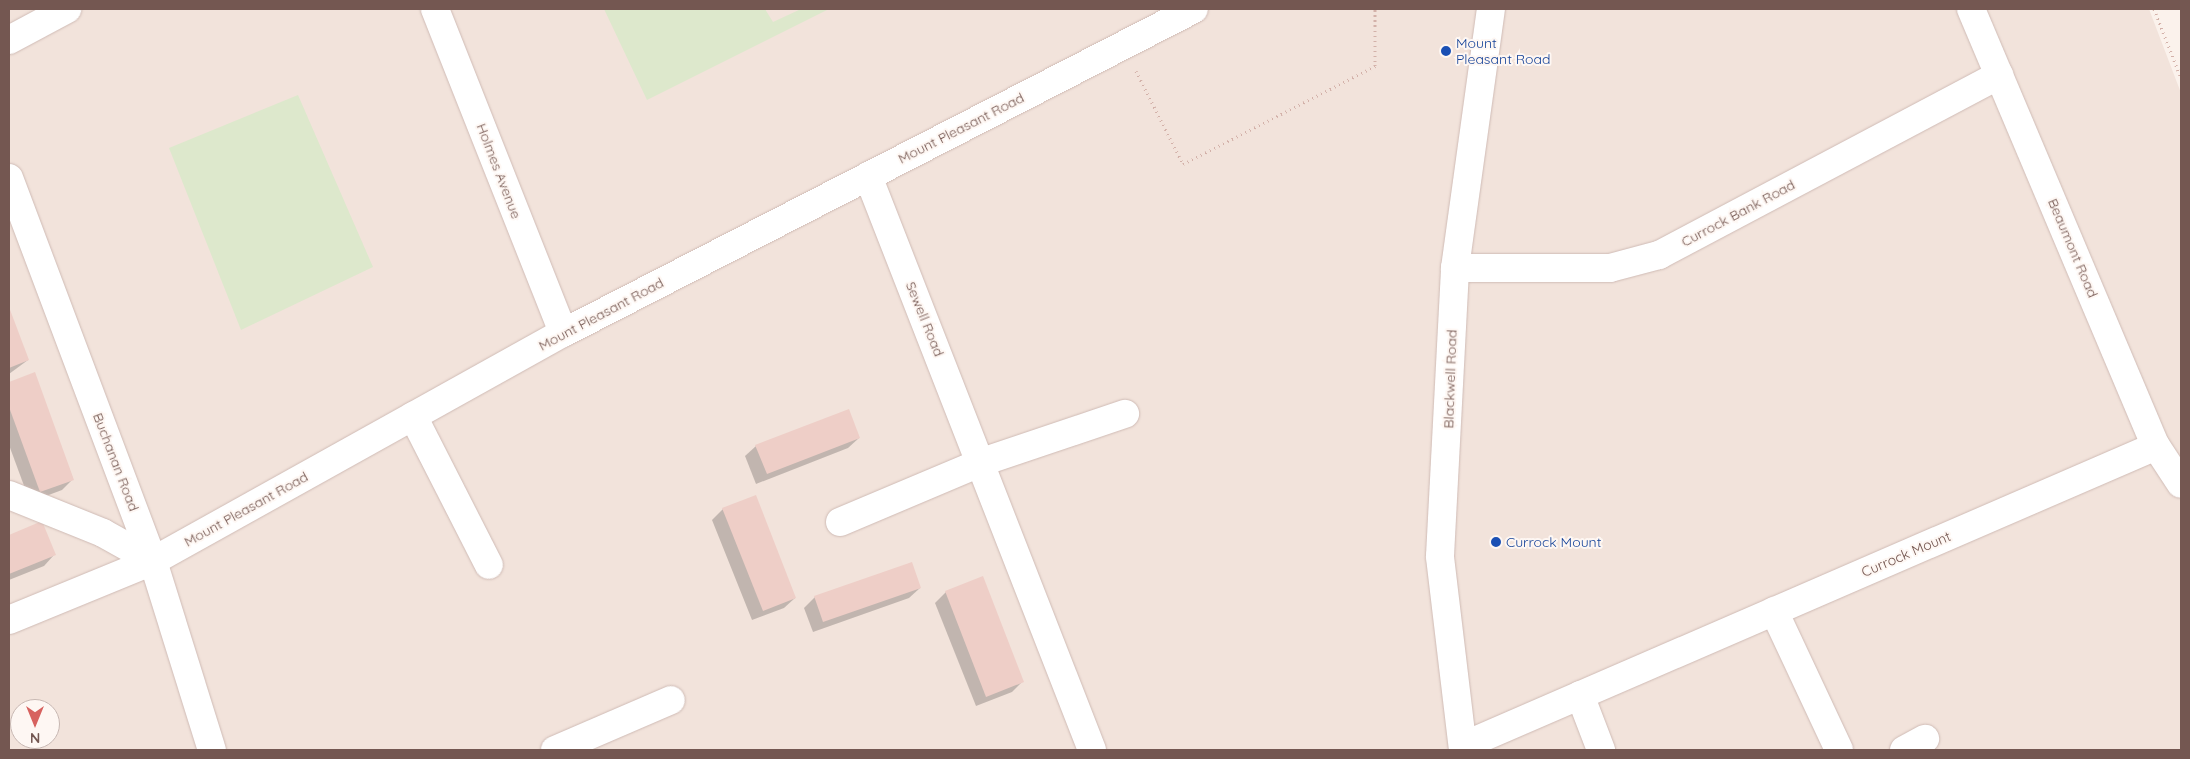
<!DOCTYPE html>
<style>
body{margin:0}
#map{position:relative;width:2190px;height:759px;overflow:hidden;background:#fbf2ec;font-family:Quicksand,sans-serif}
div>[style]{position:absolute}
.residential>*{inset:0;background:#f2e3db}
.green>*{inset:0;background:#dde8cc}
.shadow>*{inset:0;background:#0003}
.building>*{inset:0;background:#eecec7}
.path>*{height:3px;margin-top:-1.5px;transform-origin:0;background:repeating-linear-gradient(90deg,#d3b1a9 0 1px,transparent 0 5px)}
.roads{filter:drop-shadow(0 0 1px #cfbbb5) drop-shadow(0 0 1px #cfbbb5)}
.minor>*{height:28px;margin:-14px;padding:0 14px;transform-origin:14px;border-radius:14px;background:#fff}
.dots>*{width:14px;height:14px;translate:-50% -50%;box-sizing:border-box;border:2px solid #fef7f3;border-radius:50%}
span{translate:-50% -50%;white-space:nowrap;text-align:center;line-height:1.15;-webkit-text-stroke:4px #fef7f3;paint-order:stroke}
.transit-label{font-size:14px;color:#164399}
.left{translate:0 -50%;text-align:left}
.street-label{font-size:14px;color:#745751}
.frame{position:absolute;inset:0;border:10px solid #745751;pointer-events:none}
.north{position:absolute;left:10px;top:699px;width:50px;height:50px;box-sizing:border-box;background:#fef7f3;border:1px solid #c7b7b2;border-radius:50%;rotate:180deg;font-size:14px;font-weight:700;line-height:20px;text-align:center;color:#745751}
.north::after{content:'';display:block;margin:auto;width:18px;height:22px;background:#d7625f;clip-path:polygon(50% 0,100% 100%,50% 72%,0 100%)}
</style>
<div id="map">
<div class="residential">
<i style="clip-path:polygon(evenodd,9px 9px,2149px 9px,2181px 93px,2181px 750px,9px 750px,9px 9px,20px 709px,50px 709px,50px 739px,20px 739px,20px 709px)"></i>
</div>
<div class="green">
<i style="clip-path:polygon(604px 9px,765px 9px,773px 22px,801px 9px,829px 9px,647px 100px)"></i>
<i style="clip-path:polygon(298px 95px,373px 267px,241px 330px,169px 148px)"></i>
</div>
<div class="shadow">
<i style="clip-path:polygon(9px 311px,28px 360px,9px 374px)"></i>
<i style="clip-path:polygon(34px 374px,73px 479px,62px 490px,30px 502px,9px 445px,9px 383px)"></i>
<i style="clip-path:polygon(859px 438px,848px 448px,756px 484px,745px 456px,756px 446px)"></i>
<i style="clip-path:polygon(723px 509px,795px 598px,784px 608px,752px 620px,712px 520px)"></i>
<i style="clip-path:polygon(41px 523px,54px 555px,44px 566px,9px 580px,9px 536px)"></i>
<i style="clip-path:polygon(920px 588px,909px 598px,813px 632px,804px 608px,815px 597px)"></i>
<i style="clip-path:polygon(946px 592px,1023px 681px,1012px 692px,976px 706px,935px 603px)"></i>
</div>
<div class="building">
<i style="clip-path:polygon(9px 307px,29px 360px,9px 368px)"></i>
<i style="clip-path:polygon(35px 372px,74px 480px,40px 492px,9px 407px,9px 382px)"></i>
<i style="clip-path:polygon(849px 409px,860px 438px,767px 474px,755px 445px)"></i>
<i style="clip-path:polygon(756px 495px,796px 598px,763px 611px,722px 508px)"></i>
<i style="clip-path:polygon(42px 521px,56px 555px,9px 574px,9px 535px)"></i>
<i style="clip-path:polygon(912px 562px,921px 588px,823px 622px,814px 596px)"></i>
<i style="clip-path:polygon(983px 576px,1024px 682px,986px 697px,945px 591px)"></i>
</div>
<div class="path">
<i style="left:2154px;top:9px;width:74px;rotate:68.6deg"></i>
<i style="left:1136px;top:71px;width:104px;rotate:63.2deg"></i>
<i style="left:1183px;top:164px;width:216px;rotate:-27deg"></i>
<i style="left:1375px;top:66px;width:57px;rotate:-90deg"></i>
</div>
<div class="roads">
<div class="minor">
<i style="left:435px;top:9px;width:348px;rotate:68.4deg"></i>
<i style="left:1971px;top:9px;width:475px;rotate:67.1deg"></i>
<i style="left:2156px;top:446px;width:45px;rotate:56.7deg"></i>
<i style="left:9px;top:40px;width:66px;rotate:-28.1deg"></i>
<i style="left:868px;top:176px;width:616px;rotate:68.68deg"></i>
<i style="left:9px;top:178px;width:409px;rotate:69.4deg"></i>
<i style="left:153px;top:561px;width:198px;rotate:72.7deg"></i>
<i style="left:1455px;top:268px;width:155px"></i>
<i style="left:1610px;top:268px;width:51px;rotate:-14.9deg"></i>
<i style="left:1659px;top:255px;width:385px;rotate:-27.9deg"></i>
<i style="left:413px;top:416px;width:167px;rotate:63deg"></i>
<i style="left:9px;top:495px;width:101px;rotate:22deg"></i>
<i style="left:103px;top:533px;width:57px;rotate:29.2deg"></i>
<i style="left:840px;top:522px;width:154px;rotate:-22.9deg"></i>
<i style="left:982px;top:462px;width:151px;rotate:-18.6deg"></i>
<i style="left:1774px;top:611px;width:153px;rotate:64.9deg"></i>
<i style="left:9px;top:620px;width:156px;rotate:-22.3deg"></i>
<i style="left:153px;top:561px;width:469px;rotate:-29.1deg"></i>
<i style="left:563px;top:333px;width:709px;rotate:-27.18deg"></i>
<i style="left:1580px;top:695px;width:59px;rotate:69.1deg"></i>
<i style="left:1463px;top:746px;width:755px;rotate:-23.41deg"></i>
<i style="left:555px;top:750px;width:126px;rotate:-23.3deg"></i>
<i style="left:1463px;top:750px;width:195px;rotate:-96.8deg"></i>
<i style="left:1440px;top:556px;width:288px;rotate:-87deg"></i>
<i style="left:1455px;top:268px;width:261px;rotate:-82.1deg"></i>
<i style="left:1904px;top:750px;width:24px;rotate:-28deg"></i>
</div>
</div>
<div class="dots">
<i style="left:1446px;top:51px;background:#1a4fb4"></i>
<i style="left:1496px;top:542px;background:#1a4fb4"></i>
</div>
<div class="transit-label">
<span class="left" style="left:1456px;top:51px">Mount<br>Pleasant Road</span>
<span class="left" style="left:1506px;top:542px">Currock Mount</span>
</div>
<div class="street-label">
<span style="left:961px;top:128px;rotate:-27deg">Mount Pleasant Road</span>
<span style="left:499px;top:171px;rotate:69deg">Holmes Avenue</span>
<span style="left:1738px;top:213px;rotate:-28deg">Currock Bank Road</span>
<span style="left:2073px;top:248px;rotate:67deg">Beaumont Road</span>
<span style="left:601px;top:314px;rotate:-28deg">Mount Pleasant Road</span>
<span style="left:925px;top:319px;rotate:68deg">Sewell Road</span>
<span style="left:1450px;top:379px;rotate:-88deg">Blackwell Road</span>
<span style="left:116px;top:462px;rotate:69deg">Buchanan Road</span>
<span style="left:246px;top:509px;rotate:-29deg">Mount Pleasant Road</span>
<span style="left:1906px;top:554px;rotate:-23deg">Currock Mount</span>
</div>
<div class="frame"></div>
<div class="north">N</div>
</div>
